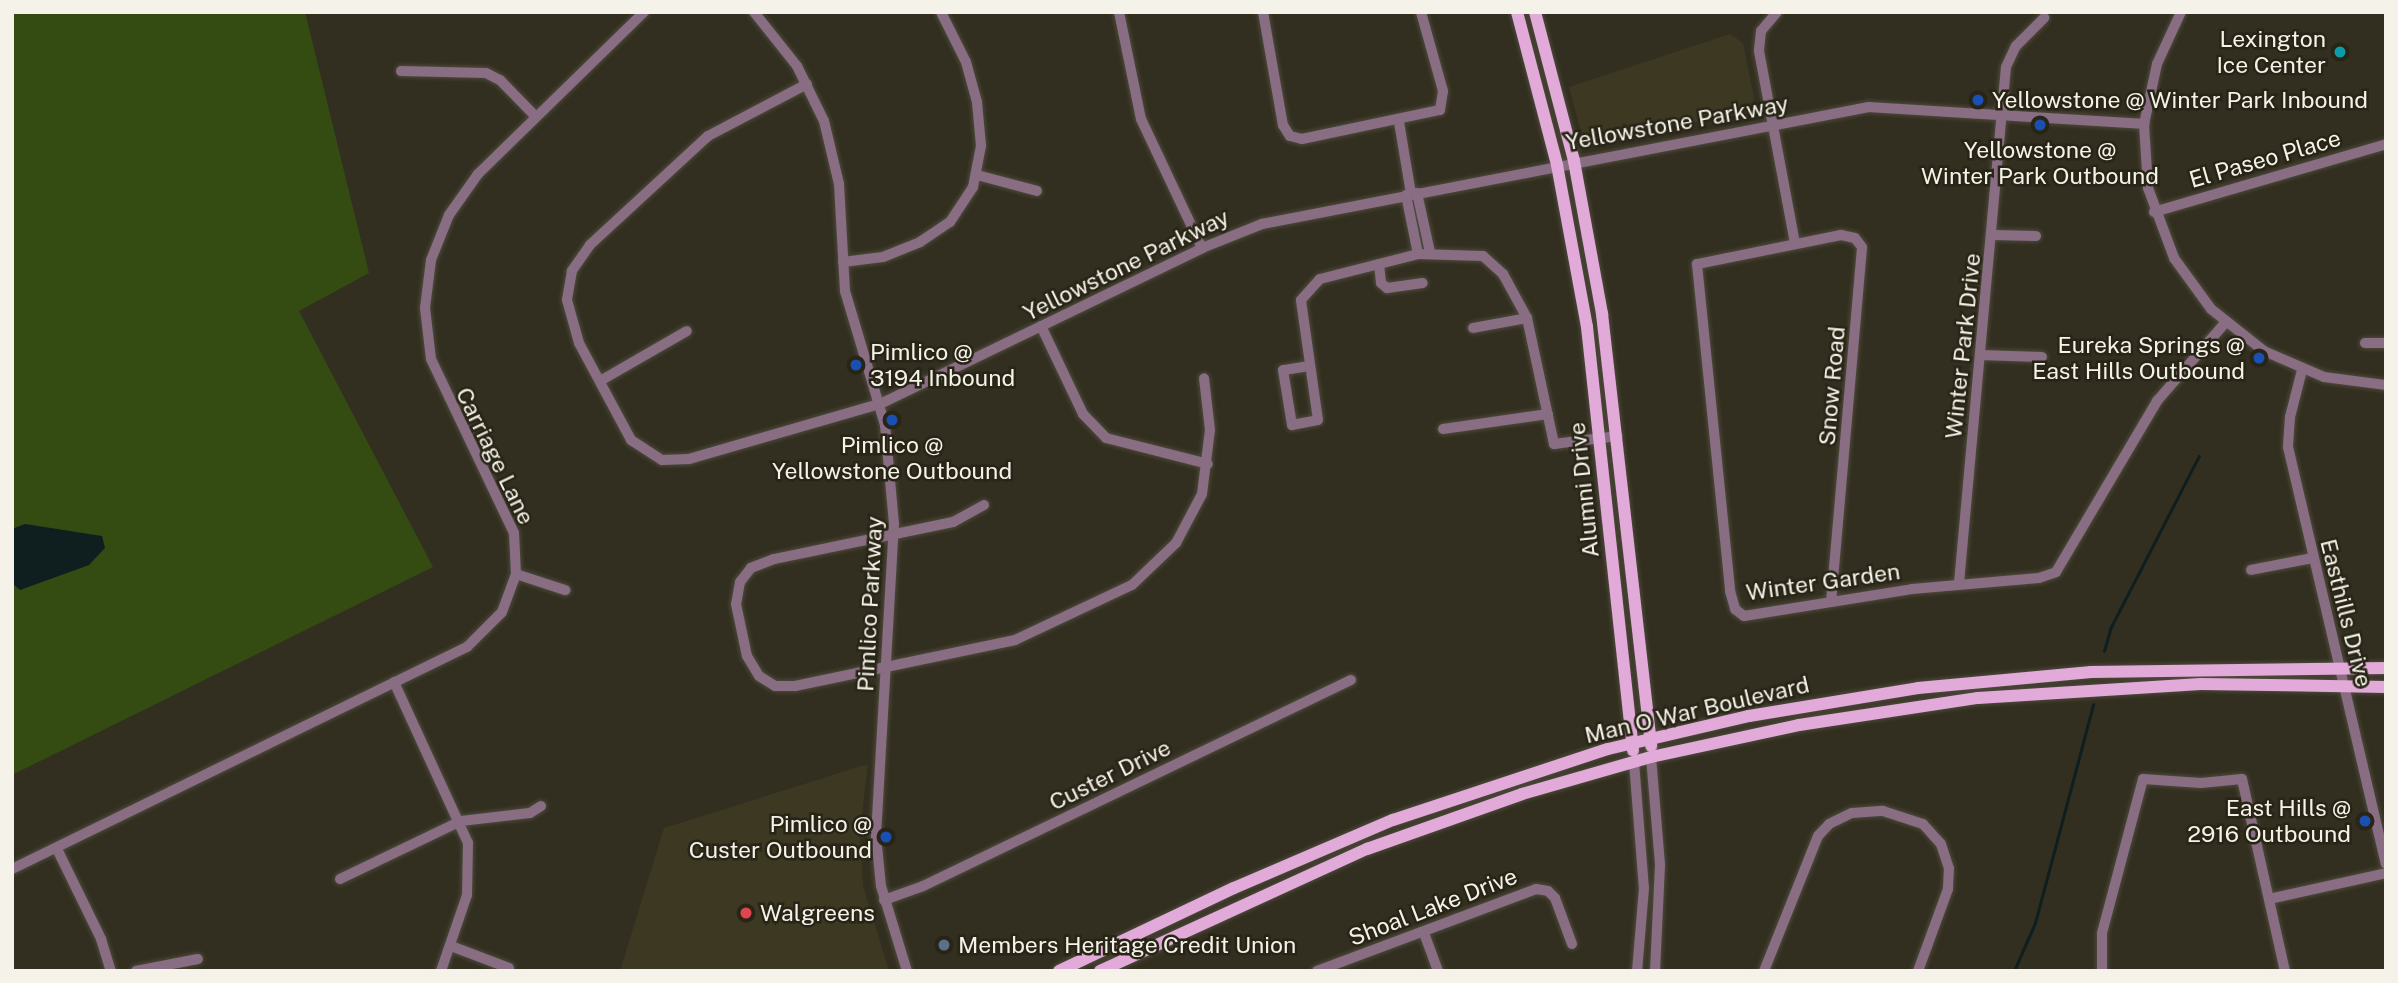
<!DOCTYPE html>
<style>
body{margin:0}
#map{position:relative;width:2398px;height:983px;overflow:hidden;background:#322f20;font-family:"Public Sans",sans-serif}
div>[style]{position:absolute}
.built>*{inset:0;background:#3d3822}
.green>*{inset:0;background:#344c12}
.water>*{inset:0;background:#0f1e1e}
.stream>*{height:2.5px;margin:-1.25px;padding:0 1.25px;transform-origin:1.25px;border-radius:1.25px;background:#0f1e1e}
.roads{filter:drop-shadow(0 0 2px #4d4a3c) drop-shadow(0 0 2px #4d4a3c)}
.minor>*{height:10px;margin:-5px;padding:0 5px;transform-origin:5px;border-radius:5px;background:#886d83}
.major>*{height:12px;margin:-6px;padding:0 6px;transform-origin:6px;border-radius:6px;background:#e2aad8}
.dots>*{width:19px;height:19px;translate:-50% -50%;box-sizing:border-box;border:4px solid #282517;border-radius:50%}
span{translate:-50% -50%;white-space:nowrap;text-align:center;line-height:1.15;-webkit-text-stroke:5px #282517;paint-order:stroke}
.poi-label{font-size:23px;color:#f5f2e9}
.right{translate:-100% -50%;text-align:right}
.left{translate:0 -50%;text-align:left}
.street-label{font-size:23px;color:#f5f2e9}
.frame{position:absolute;inset:0;border:14px solid #f5f2e9;pointer-events:none}
</style>
<div id="map">
<div class="built">
<i style="clip-path:polygon(1730px 34px,1743px 43px,1757px 112px,1583px 141px,1569px 87px)"></i>
<i style="clip-path:polygon(868px 764px,860px 833px,863px 886px,889px 971px,620px 971px,664px 828px)"></i>
</div>
<div class="green">
<i style="clip-path:polygon(12px 12px,305px 12px,369px 273px,299px 311px,433px 567px,12px 775px)"></i>
</div>
<div class="water">
<i style="clip-path:polygon(25px 524px,102px 536px,105px 548px,89px 565px,20px 590px,12px 583px,12px 529px)"></i>
</div>
<div class="stream">
<i style="left:2104px;top:651px;width:25px;rotate:-74deg"></i>
<i style="left:2111px;top:627px;width:192px;rotate:-62.8deg"></i>
<i style="left:2014px;top:971px;width:52px;rotate:-66.4deg"></i>
<i style="left:2035px;top:923px;width:226px;rotate:-75.1deg"></i>
</div>
<div class="roads">
<div class="minor">
<i style="left:754px;top:12px;width:69px;rotate:51.5deg"></i>
<i style="left:797px;top:66px;width:61px;rotate:63.9deg"></i>
<i style="left:824px;top:121px;width:65px;rotate:76.6deg"></i>
<i style="left:839px;top:184px;width:107px;rotate:86.8deg"></i>
<i style="left:845px;top:291px;width:140px;rotate:73.4deg"></i>
<i style="left:885px;top:425px;width:98px;rotate:84.8deg"></i>
<i style="left:894px;top:523px;width:314px;rotate:93.3deg"></i>
<i style="left:876px;top:836px;width:50px;rotate:84.3deg"></i>
<i style="left:881px;top:886px;width:89px;rotate:73deg"></i>
<i style="left:1119px;top:12px;width:109px;rotate:78.4deg"></i>
<i style="left:1141px;top:119px;width:143px;rotate:64.7deg"></i>
<i style="left:1263px;top:12px;width:115px;rotate:80deg"></i>
<i style="left:1283px;top:125px;width:13px;rotate:58deg"></i>
<i style="left:1290px;top:136px;width:12px;rotate:14deg"></i>
<i style="left:1302px;top:139px;width:141px;rotate:-11.9deg"></i>
<i style="left:1440px;top:110px;width:19px;rotate:-81deg"></i>
<i style="left:1443px;top:91px;width:82px;rotate:-105.6deg"></i>
<i style="left:1777px;top:12px;width:25px;rotate:130deg"></i>
<i style="left:1761px;top:31px;width:20px;rotate:96deg"></i>
<i style="left:1759px;top:51px;width:196px;rotate:79.4deg"></i>
<i style="left:2181px;top:12px;width:57px;rotate:114.8deg"></i>
<i style="left:2157px;top:64px;width:61px;rotate:102.2deg"></i>
<i style="left:2144px;top:124px;width:64px;rotate:86.4deg"></i>
<i style="left:2148px;top:188px;width:75px;rotate:69.6deg"></i>
<i style="left:2174px;top:258px;width:63px;rotate:54deg"></i>
<i style="left:2211px;top:309px;width:68px;rotate:38.4deg"></i>
<i style="left:2264px;top:351px;width:65px;rotate:23.4deg"></i>
<i style="left:2324px;top:377px;width:63px;rotate:7.4deg"></i>
<i style="left:401px;top:71px;width:85px;rotate:1.3deg"></i>
<i style="left:486px;top:73px;width:16px;rotate:27deg"></i>
<i style="left:500px;top:80px;width:50px;rotate:45.8deg"></i>
<i style="left:807px;top:84px;width:112px;rotate:152.3deg"></i>
<i style="left:708px;top:136px;width:161px;rotate:137.3deg"></i>
<i style="left:590px;top:245px;width:32px;rotate:125deg"></i>
<i style="left:572px;top:271px;width:29px;rotate:100deg"></i>
<i style="left:567px;top:300px;width:45px;rotate:74.4deg"></i>
<i style="left:579px;top:343px;width:110px;rotate:61.8deg"></i>
<i style="left:631px;top:440px;width:37px;rotate:33deg"></i>
<i style="left:662px;top:460px;width:27px;rotate:-2deg"></i>
<i style="left:689px;top:459px;width:199px;rotate:-16.1deg"></i>
<i style="left:880px;top:404px;width:358px;rotate:-25.8deg"></i>
<i style="left:1202px;top:248px;width:65px;rotate:-21.8deg"></i>
<i style="left:1262px;top:224px;width:618px;rotate:-10.91deg"></i>
<i style="left:1869px;top:107px;width:276px;rotate:3.5deg"></i>
<i style="left:1399px;top:122px;width:73px;rotate:80.5deg"></i>
<i style="left:977px;top:175px;width:62px;rotate:14.9deg"></i>
<i style="left:1417px;top:193px;width:60px;rotate:77.6deg"></i>
<i style="left:1406px;top:195px;width:60px;rotate:78.5deg"></i>
<i style="left:2154px;top:212px;width:242px;rotate:-16.3deg"></i>
<i style="left:1994px;top:235px;width:42px;rotate:1.4deg"></i>
<i style="left:843px;top:262px;width:40px;rotate:-7.1deg"></i>
<i style="left:883px;top:257px;width:40px;rotate:-22deg"></i>
<i style="left:920px;top:242px;width:36px;rotate:-34deg"></i>
<i style="left:950px;top:222px;width:42px;rotate:-56.7deg"></i>
<i style="left:973px;top:187px;width:42px;rotate:-79deg"></i>
<i style="left:981px;top:146px;width:44px;rotate:-95.2deg"></i>
<i style="left:977px;top:102px;width:41px;rotate:-105.4deg"></i>
<i style="left:966px;top:62px;width:56px;rotate:-116.6deg"></i>
<i style="left:1379px;top:264px;width:19px;rotate:84deg"></i>
<i style="left:1381px;top:283px;width:8px;rotate:40deg"></i>
<i style="left:1387px;top:288px;width:36px;rotate:-8deg"></i>
<i style="left:1041px;top:326px;width:98px;rotate:64.5deg"></i>
<i style="left:1083px;top:414px;width:33px;rotate:46deg"></i>
<i style="left:1106px;top:438px;width:105px;rotate:14.3deg"></i>
<i style="left:1473px;top:328px;width:55px;rotate:-10.5deg"></i>
<i style="left:2365px;top:343px;width:21px"></i>
<i style="left:1980px;top:355px;width:62px;rotate:1.8deg"></i>
<i style="left:1309px;top:366px;width:26px;rotate:171deg"></i>
<i style="left:1283px;top:370px;width:56px;rotate:80.7deg"></i>
<i style="left:1292px;top:425px;width:26px;rotate:-11deg"></i>
<i style="left:1318px;top:420px;width:121px;rotate:-98.1deg"></i>
<i style="left:1301px;top:300px;width:28px;rotate:-48deg"></i>
<i style="left:1320px;top:279px;width:101px;rotate:-14.3deg"></i>
<i style="left:1418px;top:254px;width:65px;rotate:1.8deg"></i>
<i style="left:1483px;top:256px;width:27px;rotate:42deg"></i>
<i style="left:1503px;top:274px;width:50px;rotate:61.4deg"></i>
<i style="left:1527px;top:318px;width:129px;rotate:77.9deg"></i>
<i style="left:1554px;top:444px;width:64px;rotate:-7.2deg"></i>
<i style="left:2302px;top:370px;width:49px;rotate:104.3deg"></i>
<i style="left:2290px;top:417px;width:30px;rotate:94deg"></i>
<i style="left:2288px;top:447px;width:428px;rotate:76.8deg"></i>
<i style="left:600px;top:381px;width:100px;rotate:-29.9deg"></i>
<i style="left:1443px;top:429px;width:106px;rotate:-8.1deg"></i>
<i style="left:984px;top:505px;width:35px;rotate:151deg"></i>
<i style="left:953px;top:522px;width:183px;rotate:168.3deg"></i>
<i style="left:774px;top:559px;width:25px;rotate:159deg"></i>
<i style="left:751px;top:568px;width:18px;rotate:128deg"></i>
<i style="left:740px;top:582px;width:22px;rotate:100deg"></i>
<i style="left:736px;top:604px;width:53px;rotate:78.1deg"></i>
<i style="left:747px;top:656px;width:23px;rotate:59deg"></i>
<i style="left:759px;top:676px;width:19px;rotate:32deg"></i>
<i style="left:775px;top:686px;width:20px"></i>
<i style="left:795px;top:686px;width:225px;rotate:-11.8deg"></i>
<i style="left:1015px;top:640px;width:129px;rotate:-25.2deg"></i>
<i style="left:1132px;top:585px;width:61px;rotate:-43.7deg"></i>
<i style="left:1176px;top:543px;width:55px;rotate:-62deg"></i>
<i style="left:1202px;top:494px;width:64px;rotate:-82.9deg"></i>
<i style="left:1210px;top:430px;width:52px;rotate:-96.6deg"></i>
<i style="left:2251px;top:570px;width:63px;rotate:-11deg"></i>
<i style="left:516px;top:574px;width:52px;rotate:18.1deg"></i>
<i style="left:1959px;top:583px;width:518px;rotate:-84.8deg"></i>
<i style="left:2006px;top:67px;width:23px;rotate:-65deg"></i>
<i style="left:2016px;top:46px;width:40px;rotate:-45deg"></i>
<i style="left:1831px;top:602px;width:356px;rotate:-85deg"></i>
<i style="left:1862px;top:247px;width:11px;rotate:-128deg"></i>
<i style="left:1855px;top:238px;width:14px;rotate:-168deg"></i>
<i style="left:1841px;top:235px;width:147px;rotate:168.6deg"></i>
<i style="left:1697px;top:264px;width:329px;rotate:84.2deg"></i>
<i style="left:1730px;top:591px;width:19px;rotate:74deg"></i>
<i style="left:1735px;top:609px;width:11px;rotate:38deg"></i>
<i style="left:1744px;top:616px;width:170px;rotate:-9.1deg"></i>
<i style="left:1912px;top:589px;width:127px;rotate:-5deg"></i>
<i style="left:2039px;top:578px;width:18px;rotate:-19deg"></i>
<i style="left:2056px;top:572px;width:199px;rotate:-59.4deg"></i>
<i style="left:2157px;top:401px;width:103px;rotate:-48.9deg"></i>
<i style="left:394px;top:682px;width:177px;rotate:65.3deg"></i>
<i style="left:468px;top:843px;width:52px;rotate:91.1deg"></i>
<i style="left:467px;top:895px;width:80px;rotate:108.9deg"></i>
<i style="left:1651px;top:757px;width:108px;rotate:85.2deg"></i>
<i style="left:1660px;top:865px;width:106px;rotate:92.7deg"></i>
<i style="left:1634px;top:762px;width:126px;rotate:85.5deg"></i>
<i style="left:1644px;top:888px;width:83px;rotate:94.8deg"></i>
<i style="left:57px;top:849px;width:100px;rotate:63.9deg"></i>
<i style="left:101px;top:939px;width:34px;rotate:73deg"></i>
<i style="left:12px;top:869px;width:506px;rotate:-26.01deg"></i>
<i style="left:467px;top:647px;width:49px;rotate:-45deg"></i>
<i style="left:502px;top:612px;width:40px;rotate:-69.8deg"></i>
<i style="left:516px;top:574px;width:41px;rotate:-92.8deg"></i>
<i style="left:514px;top:533px;width:193px;rotate:-115.5deg"></i>
<i style="left:431px;top:359px;width:51px;rotate:-96.7deg"></i>
<i style="left:425px;top:308px;width:48px;rotate:-82.9deg"></i>
<i style="left:431px;top:260px;width:48px;rotate:-68.2deg"></i>
<i style="left:449px;top:215px;width:50px;rotate:-54.7deg"></i>
<i style="left:478px;top:174px;width:232px;rotate:-44.3deg"></i>
<i style="left:340px;top:879px;width:134px;rotate:-25.6deg"></i>
<i style="left:461px;top:821px;width:69px;rotate:-6.6deg"></i>
<i style="left:530px;top:813px;width:13px;rotate:-32deg"></i>
<i style="left:2269px;top:899px;width:120px;rotate:-12.5deg"></i>
<i style="left:884px;top:900px;width:41px;rotate:-19.7deg"></i>
<i style="left:923px;top:886px;width:475px;rotate:-25.7deg"></i>
<i style="left:1424px;top:933px;width:40px;rotate:69.8deg"></i>
<i style="left:451px;top:946px;width:62px;rotate:20.8deg"></i>
<i style="left:136px;top:971px;width:63px;rotate:-11deg"></i>
<i style="left:1317px;top:971px;width:234px;rotate:-20.5deg"></i>
<i style="left:1536px;top:889px;width:12px;rotate:9deg"></i>
<i style="left:1548px;top:891px;width:10px;rotate:45deg"></i>
<i style="left:1555px;top:898px;width:49px;rotate:69.7deg"></i>
<i style="left:1764px;top:971px;width:145px;rotate:-68.2deg"></i>
<i style="left:1818px;top:836px;width:16px;rotate:-47deg"></i>
<i style="left:1829px;top:824px;width:25px;rotate:-26deg"></i>
<i style="left:1852px;top:813px;width:31px;rotate:-4deg"></i>
<i style="left:1883px;top:811px;width:42px;rotate:18deg"></i>
<i style="left:1923px;top:824px;width:27px;rotate:48deg"></i>
<i style="left:1941px;top:844px;width:25px;rotate:72deg"></i>
<i style="left:1949px;top:868px;width:21px;rotate:93deg"></i>
<i style="left:1948px;top:889px;width:87px;rotate:110.1deg"></i>
<i style="left:2102px;top:971px;width:38px;rotate:-90deg"></i>
<i style="left:2102px;top:933px;width:159px;rotate:-75.1deg"></i>
<i style="left:2143px;top:779px;width:58px;rotate:3.9deg"></i>
<i style="left:2201px;top:783px;width:41px;rotate:-5.6deg"></i>
<i style="left:2242px;top:779px;width:197px;rotate:77.4deg"></i>
</div>
<div class="major">
<i style="left:1517px;top:12px;width:158px;rotate:75.3deg"></i>
<i style="left:1557px;top:165px;width:165px;rotate:79.5deg"></i>
<i style="left:1587px;top:327px;width:426px;rotate:83.8deg"></i>
<i style="left:1535px;top:12px;width:154px;rotate:75.3deg"></i>
<i style="left:1574px;top:161px;width:156px;rotate:79.6deg"></i>
<i style="left:1602px;top:314px;width:435px;rotate:83.5deg"></i>
<i style="left:1059px;top:971px;width:194px;rotate:-25.4deg"></i>
<i style="left:1234px;top:888px;width:173px;rotate:-23.2deg"></i>
<i style="left:1393px;top:820px;width:226px;rotate:-18.3deg"></i>
<i style="left:1608px;top:749px;width:145px;rotate:-13.2deg"></i>
<i style="left:1749px;top:716px;width:171px;rotate:-9.4deg"></i>
<i style="left:1918px;top:688px;width:174px;rotate:-5.3deg"></i>
<i style="left:2091px;top:672px;width:295px;rotate:-0.8deg"></i>
<i style="left:1100px;top:971px;width:294px;rotate:-24.6deg"></i>
<i style="left:1367px;top:849px;width:164px;rotate:-19.5deg"></i>
<i style="left:1522px;top:794px;width:134px;rotate:-16deg"></i>
<i style="left:1651px;top:757px;width:151px;rotate:-12.2deg"></i>
<i style="left:1799px;top:725px;width:181px;rotate:-8.6deg"></i>
<i style="left:1978px;top:698px;width:223px;rotate:-3.6deg"></i>
<i style="left:2201px;top:684px;width:185px;rotate:0.9deg"></i>
</div>
</div>
<div class="dots">
<i style="left:2340px;top:52px;background:#0f9aa8"></i>
<i style="left:1978px;top:100px;background:#1a4fb4"></i>
<i style="left:2040px;top:125px;background:#1a4fb4"></i>
<i style="left:2259px;top:358px;background:#1a4fb4"></i>
<i style="left:856px;top:365px;background:#1a4fb4"></i>
<i style="left:892px;top:420px;background:#1a4fb4"></i>
<i style="left:2365px;top:821px;background:#1a4fb4"></i>
<i style="left:886px;top:837px;background:#1a4fb4"></i>
<i style="left:746px;top:913px;background:#e0444e"></i>
<i style="left:944px;top:945px;background:#5c6f8a"></i>
</div>
<div class="poi-label">
<span class="right" style="left:2326px;top:52px">Lexington<br>Ice Center</span>
<span class="left" style="left:1992px;top:100px">Yellowstone @ Winter Park Inbound</span>
<span style="left:2040px;top:163px">Yellowstone @<br>Winter Park Outbound</span>
<span class="right" style="left:2245px;top:358px">Eureka Springs @<br>East Hills Outbound</span>
<span class="left" style="left:870px;top:365px">Pimlico @<br>3194 Inbound</span>
<span style="left:892px;top:458px">Pimlico @<br>Yellowstone Outbound</span>
<span class="right" style="left:2351px;top:821px">East Hills @<br>2916 Outbound</span>
<span class="right" style="left:872px;top:837px">Pimlico @<br>Custer Outbound</span>
<span class="left" style="left:760px;top:913px">Walgreens</span>
<span class="left" style="left:958px;top:945px">Members Heritage Credit Union</span>
</div>
<div class="street-label">
<span style="left:1677px;top:123px;rotate:-10deg">Yellowstone Parkway</span>
<span style="left:2265px;top:159px;rotate:-16deg">El Paseo Place</span>
<span style="left:1126px;top:265px;rotate:-26deg">Yellowstone Parkway</span>
<span style="left:1963px;top:346px;rotate:-84deg">Winter Park Drive</span>
<span style="left:1832px;top:386px;rotate:-85deg">Snow Road</span>
<span style="left:495px;top:456px;rotate:64deg">Carriage Lane</span>
<span style="left:1584px;top:490px;rotate:-96deg">Alumni Drive</span>
<span style="left:1823px;top:582px;rotate:-8deg">Winter Garden</span>
<span style="left:870px;top:604px;rotate:-87deg">Pimlico Parkway</span>
<span style="left:2346px;top:613px;rotate:76deg">Easthills Drive</span>
<span style="left:1697px;top:710px;rotate:-13deg">Man O War Boulevard</span>
<span style="left:1110px;top:775px;rotate:-26deg">Custer Drive</span>
<span style="left:1433px;top:907px;rotate:-21deg">Shoal Lake Drive</span>
</div>
<div class="frame"></div>
</div>
